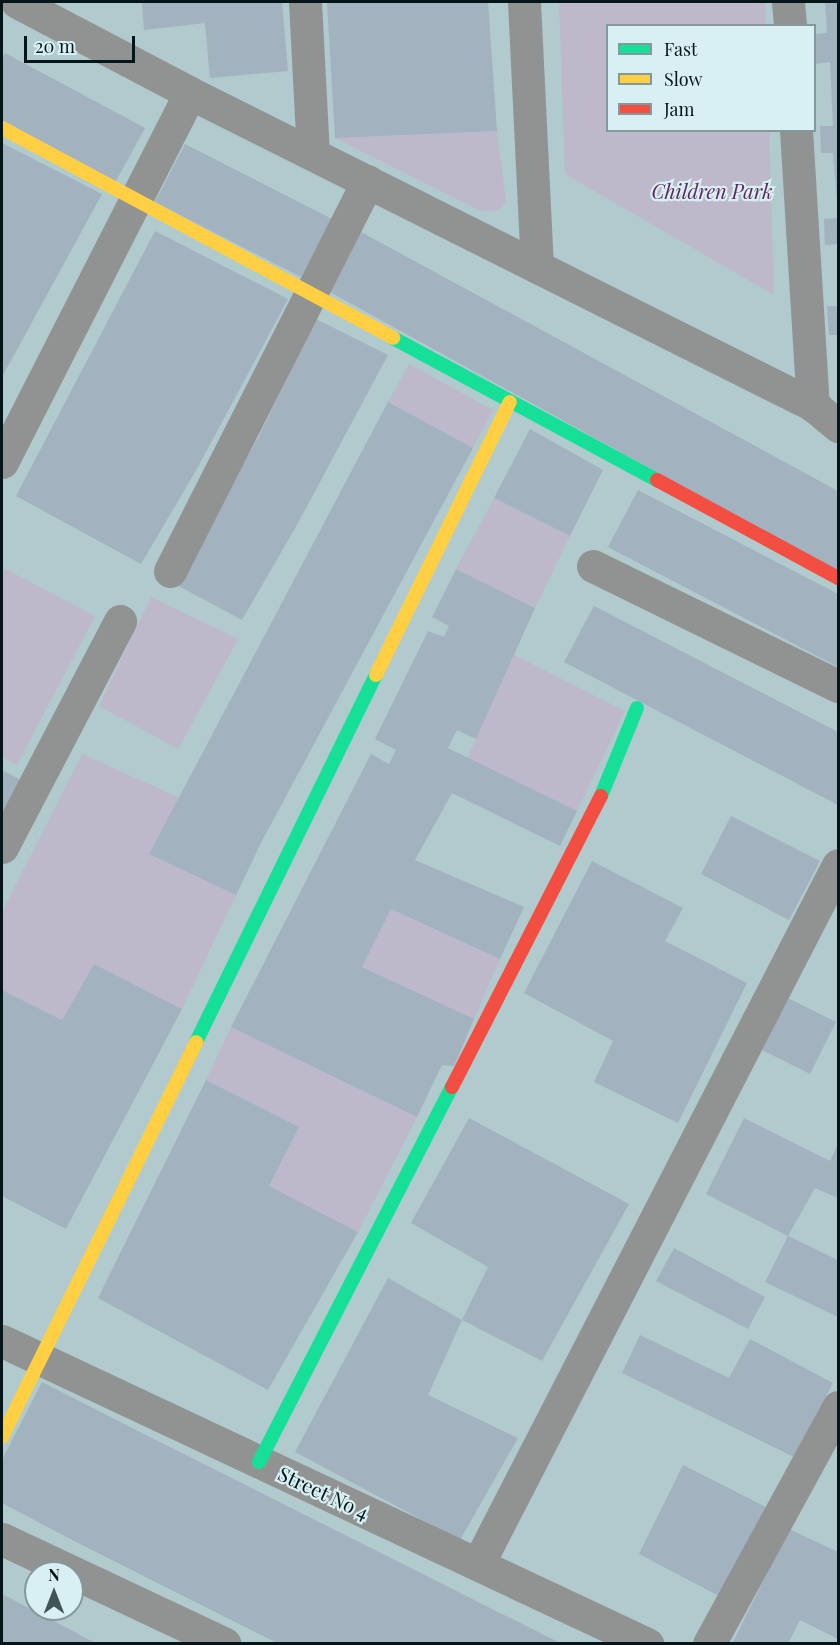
<!DOCTYPE html>
<style>
body{margin:0}
#map{position:relative;width:840px;height:1645px;overflow:hidden;background:#b0cace;font-family:"Playfair Display",serif}
div>[style]{position:absolute}
.green>*{inset:0;background:#beb8cb}
.building>*{inset:0;background:#a2b2bf}
.street>*{height:33px;margin:-16.5px;padding:0 16.5px;transform-origin:16.5px;border-radius:16.5px;background:#919393}
.fast>*{height:14px;margin:-7px;padding:0 7px;transform-origin:7px;border-radius:7px;background:#16e098}
.slow>*{height:14px;margin:-7px;padding:0 7px;transform-origin:7px;border-radius:7px;background:#ffcf43}
.jam>*{height:14px;margin:-7px;padding:0 7px;transform-origin:7px;border-radius:7px;background:#f24e42}
span{translate:-50% -50%;white-space:nowrap;text-align:center;line-height:1.15;-webkit-text-stroke:4.5px #d8f0f3;paint-order:stroke}
.park-label{font-size:20px;color:#602761;font-style:italic}
.street-label{font-size:20px;color:#041619}
.frame{position:absolute;inset:0;border:3px solid #041619;pointer-events:none}
.legend{position:absolute;left:606px;top:24px;width:210px;height:108px;box-sizing:border-box;background:#d8f0f3;border:2px solid #83999c;margin:0;padding:8px 10px;list-style:none;font-size:18px;color:#041619}
.legend li{display:flex;align-items:center;gap:12px;height:30px}
.legend b{width:30px;border:2px solid #83999c}
.north{position:absolute;left:24px;top:1561px;width:60px;height:60px;box-sizing:border-box;background:#d8f0f3;border:2px solid #83999c;border-radius:50%;rotate:0deg;font-size:16px;font-weight:700;line-height:24px;text-align:center;color:#041619}
.north::after{content:'';display:block;margin:auto;width:21px;height:27px;background:#405558;clip-path:polygon(50% 0,100% 100%,50% 72%,0 100%)}
.scale{position:absolute;left:24px;top:36px;width:111px;height:27px;box-sizing:border-box;border:3px solid #041619;border-top:0;padding-left:8px;font-size:18px;line-height:21px;white-space:nowrap;color:#041619;-webkit-text-stroke:4px #d8f0f3;paint-order:stroke}
</style>
<div id="map">
<div class="green">
<i style="clip-path:polygon(559px 2px,765px 2px,766px 25px,608px 26px,608px 130px,769px 131px,774px 295px,565px 174px)"></i>
<i style="clip-path:polygon(497px 131px,506px 201px,499px 210px,483px 212px,335px 138px)"></i>
<i style="clip-path:polygon(409px 364px,493px 410px,473px 448px,388px 402px)"></i>
<i style="clip-path:polygon(494px 498px,570px 536px,535px 608px,456px 569px)"></i>
<i style="clip-path:polygon(2px 567px,95px 616px,17px 765px,2px 757px)"></i>
<i style="clip-path:polygon(151px 597px,238px 639px,178px 749px,99px 706px)"></i>
<i style="clip-path:polygon(514px 655px,625px 711px,577px 811px,467px 759px)"></i>
<i style="clip-path:polygon(82px 754px,180px 798px,149px 854px,236px 895px,182px 1009px,94px 964px,62px 1020px,2px 990px,2px 912px)"></i>
<i style="clip-path:polygon(391px 909px,500px 959px,474px 1019px,362px 967px)"></i>
<i style="clip-path:polygon(231px 1027px,417px 1117px,358px 1232px,269px 1186px,299px 1127px,206px 1080px)"></i>
</div>
<div class="building">
<i style="clip-path:polygon(142px 2px,282px 2px,288px 71px,210px 78px,205px 23px,144px 30px)"></i>
<i style="clip-path:polygon(327px 2px,488px 2px,497px 131px,335px 138px)"></i>
<i style="clip-path:polygon(825px 2px,838px 2px,838px 214px,833px 153px,821px 153px,820px 126px,833px 126px,830px 62px,815px 64px,814px 34px,827px 33px)"></i>
<i style="clip-path:polygon(5px 53px,145px 128px,115px 183px,2px 120px,2px 59px)"></i>
<i style="clip-path:polygon(2px 143px,102px 194px,2px 377px)"></i>
<i style="clip-path:polygon(185px 144px,332px 219px,301px 277px,155px 202px)"></i>
<i style="clip-path:polygon(838px 218px,838px 244px,825px 245px,824px 219px)"></i>
<i style="clip-path:polygon(155px 231px,288px 299px,198px 467px,141px 564px,16px 496px)"></i>
<i style="clip-path:polygon(361px 232px,838px 491px,838px 572px,330px 292px)"></i>
<i style="clip-path:polygon(827px 306px,838px 306px,838px 335px,829px 335px)"></i>
<i style="clip-path:polygon(316px 319px,388px 355px,298px 523px,242px 620px,175px 584px,259px 436px)"></i>
<i style="clip-path:polygon(388px 402px,473px 448px,262px 841px,236px 895px,149px 854px)"></i>
<i style="clip-path:polygon(530px 429px,603px 470px,570px 536px,494px 498px)"></i>
<i style="clip-path:polygon(638px 490px,838px 594px,838px 667px,608px 547px)"></i>
<i style="clip-path:polygon(456px 569px,535px 608px,476px 739px,457px 730px,448px 748px,577px 811px,560px 846px,452px 793px,415px 860px,524px 907px,500px 959px,391px 909px,362px 967px,474px 1019px,454px 1066px,442px 1065px,417px 1117px,231px 1027px,371px 754px,389px 764px,396px 750px,375px 739px,428px 631px,444px 637px,449px 626px,432px 617px)"></i>
<i style="clip-path:polygon(594px 606px,838px 732px,838px 805px,564px 662px)"></i>
<i style="clip-path:polygon(2px 770px,21px 780px,2px 814px)"></i>
<i style="clip-path:polygon(731px 816px,820px 861px,789px 920px,701px 874px)"></i>
<i style="clip-path:polygon(592px 861px,683px 908px,665px 941px,747px 983px,678px 1123px,594px 1082px,613px 1041px,524px 993px)"></i>
<i style="clip-path:polygon(94px 964px,182px 1009px,66px 1229px,2px 1196px,2px 990px,62px 1020px)"></i>
<i style="clip-path:polygon(784px 996px,836px 1022px,810px 1074px,758px 1048px)"></i>
<i style="clip-path:polygon(206px 1080px,299px 1127px,269px 1186px,358px 1232px,268px 1390px,98px 1298px)"></i>
<i style="clip-path:polygon(469px 1118px,629px 1204px,542px 1361px,462px 1320px,488px 1267px,411px 1223px)"></i>
<i style="clip-path:polygon(744px 1118px,830px 1161px,838px 1144px,838px 1198px,815px 1188px,788px 1236px,706px 1194px)"></i>
<i style="clip-path:polygon(788px 1236px,838px 1260px,838px 1317px,765px 1282px)"></i>
<i style="clip-path:polygon(674px 1248px,765px 1297px,748px 1329px,656px 1281px)"></i>
<i style="clip-path:polygon(388px 1278px,462px 1320px,428px 1395px,518px 1438px,460px 1540px,295px 1452px)"></i>
<i style="clip-path:polygon(640px 1335px,729px 1378px,750px 1339px,833px 1383px,794px 1457px,622px 1373px)"></i>
<i style="clip-path:polygon(42px 1382px,138px 1431px,562px 1644px,279px 1644px,80px 1544px,2px 1503px,2px 1460px)"></i>
<i style="clip-path:polygon(683px 1465px,770px 1509px,721px 1597px,639px 1554px)"></i>
<i style="clip-path:polygon(789px 1529px,838px 1552px,838px 1639px,800px 1620px,788px 1644px,732px 1644px)"></i>
<i style="clip-path:polygon(2px 1594px,54px 1621px,97px 1644px,2px 1644px)"></i>
</div>
<div class="street">
<i style="left:17px;top:2px;width:195px;rotate:27.7deg"></i>
<i style="left:190px;top:93px;width:697px;rotate:26.6deg"></i>
<i style="left:813px;top:405px;width:33px;rotate:40deg"></i>
<i style="left:305px;top:2px;width:151px;rotate:87deg"></i>
<i style="left:524px;top:2px;width:265px;rotate:87.2deg"></i>
<i style="left:788px;top:2px;width:24px;rotate:85deg"></i>
<i style="left:796px;top:130px;width:276px;rotate:86.5deg"></i>
<i style="left:2px;top:462px;width:414px;rotate:-63deg"></i>
<i style="left:593px;top:566px;width:273px;rotate:26.1deg"></i>
<i style="left:170px;top:571px;width:437px;rotate:-63.1deg"></i>
<i style="left:2px;top:847px;width:255px;rotate:-62.4deg"></i>
<i style="left:2px;top:1341px;width:713px;rotate:25.16deg"></i>
<i style="left:2px;top:1539px;width:246px;rotate:25.2deg"></i>
<i style="left:478px;top:1564px;width:786px;rotate:-62.75deg"></i>
<i style="left:709px;top:1644px;width:270px;rotate:-61.4deg"></i>
</div>
<div class="fast">
<i style="left:393px;top:338px;width:300px;rotate:28.3deg"></i>
<i style="left:601px;top:796px;width:95px;rotate:-67.8deg"></i>
<i style="left:196px;top:1042px;width:409px;rotate:-63.9deg"></i>
<i style="left:259px;top:1462px;width:422px;rotate:-62.8deg"></i>
</div>
<div class="slow">
<i style="left:2px;top:128px;width:444px;rotate:28.2deg"></i>
<i style="left:376px;top:675px;width:304px;rotate:-63.9deg"></i>
<i style="left:2px;top:1437px;width:440px;rotate:-63.8deg"></i>
</div>
<div class="jam">
<i style="left:657px;top:480px;width:206px;rotate:28.4deg"></i>
<i style="left:452px;top:1087px;width:327px;rotate:-62.9deg"></i>
</div>
<div class="park-label">
<span style="left:712px;top:190px">Children Park</span>
</div>
<div class="street-label">
<span style="left:324px;top:1492px;rotate:25deg">Street No 4</span>
</div>
<div class="frame"></div>
<ul class="legend">
<li><b style="height:8px;background:#16e098"></b>Fast</li>
<li><b style="height:8px;background:#ffcf43"></b>Slow</li>
<li><b style="height:8px;background:#f24e42"></b>Jam</li>
</ul>
<div class="north">N</div>
<div class="scale">20 m</div>
</div>
